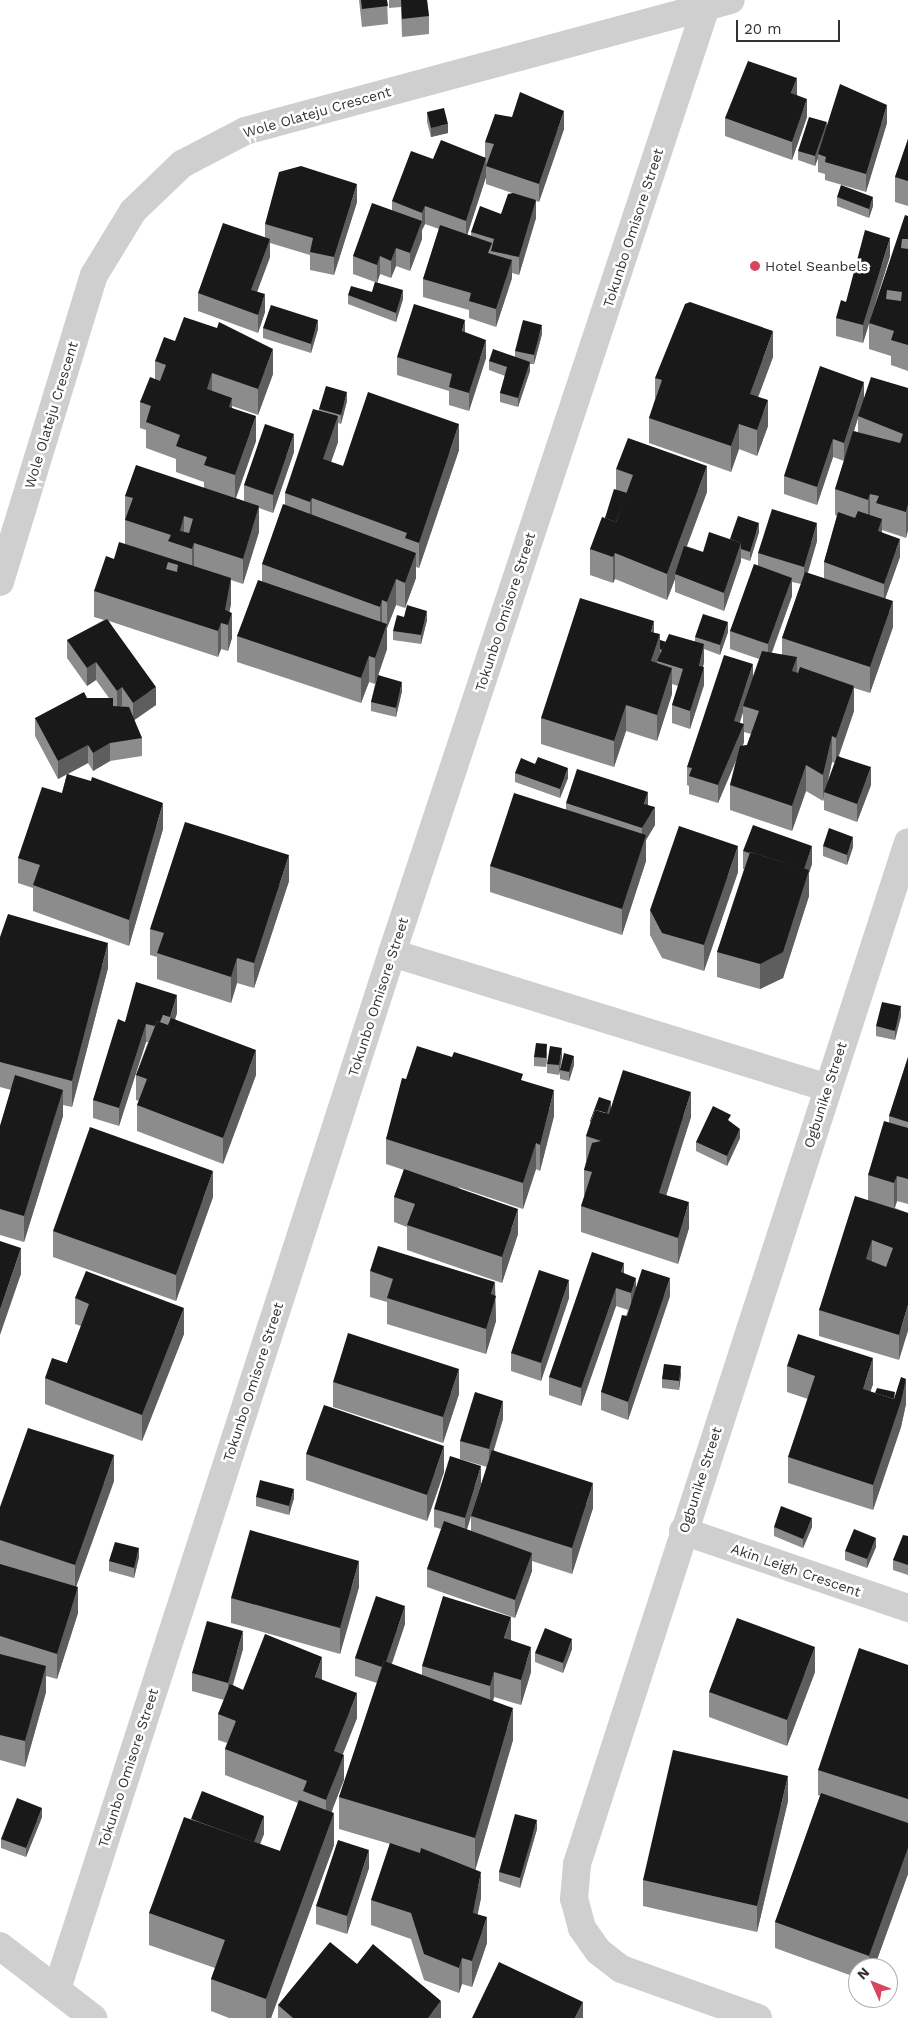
<!DOCTYPE html>
<style>
body{margin:0}
#map{position:relative;width:908px;height:2018px;overflow:hidden;background:#fff;font-family:"Work Sans",sans-serif}
div>[style]{position:absolute}
.minor>*{height:28px;margin:-14px;padding:0 14px;transform-origin:14px;border-radius:14px;background:#cfcfcf}
.wall>*{inset:0;background:#8c8c8c}
.shaded-wall>*{inset:0;background:#5e5e5e}
.building>*{inset:0;background:#191919}
.dots>*{width:14px;height:14px;translate:-50% -50%;box-sizing:border-box;border:2px solid #fff;border-radius:50%}
span{translate:-50% -50%;white-space:nowrap;text-align:center;line-height:1.15;-webkit-text-stroke:5px #fff;paint-order:stroke}
.street-label{font-size:14px;color:#323232}
.poi-label{font-size:14px;color:#323232}
.left{translate:0 -50%;text-align:left}
.north{position:absolute;left:848px;top:1958px;width:50px;height:50px;box-sizing:border-box;background:#fff;border:1px solid #adadad;border-radius:50%;rotate:314deg;font-size:14px;font-weight:700;line-height:20px;text-align:center;color:#323232}
.north::after{content:'';display:block;margin:auto;width:18px;height:22px;background:#d7465e;clip-path:polygon(50% 0,100% 100%,50% 72%,0 100%)}
.scale{position:absolute;left:736px;top:20px;width:104px;height:22px;box-sizing:border-box;border:2px solid #323232;border-top:0;padding-left:6px;font-size:15px;line-height:18px;white-space:nowrap;color:#323232;-webkit-text-stroke:4px #fff;paint-order:stroke}
</style>
<div id="map">
<div class="minor">
<i style="left:0;top:582px;width:321px;rotate:-73deg"></i>
<i style="left:94px;top:275px;width:75px;rotate:-58.6deg"></i>
<i style="left:133px;top:211px;width:68px;rotate:-43.8deg"></i>
<i style="left:182px;top:164px;width:71px;rotate:-27.6deg"></i>
<i style="left:245px;top:131px;width:503px;rotate:-15.09deg"></i>
<i style="left:392px;top:953px;width:455px;rotate:17.2deg"></i>
<i style="left:683px;top:1531px;width:238px;rotate:18.9deg"></i>
<i style="left:0;top:1946px;width:118px;rotate:37.7deg"></i>
<i style="left:57px;top:1989px;width:1089px;rotate:-72.08deg"></i>
<i style="left:392px;top:953px;width:997px;rotate:-71.64deg"></i>
<i style="left:758px;top:2018px;width:145px;rotate:-160.3deg"></i>
<i style="left:621px;top:1969px;width:29px;rotate:-142deg"></i>
<i style="left:598px;top:1951px;width:28px;rotate:-125deg"></i>
<i style="left:582px;top:1928px;width:30px;rotate:-105deg"></i>
<i style="left:574px;top:1899px;width:35px;rotate:-85deg"></i>
<i style="left:577px;top:1864px;width:1074px;rotate:-72.05deg"></i>
</div>
<div class="wall">
<i style="clip-path:polygon(359px 0,387px 0,388px 24px,362px 27px)"></i>
<i style="clip-path:polygon(389px 0,427px 0,429px 16px,429px 34px,402px 37px,401px 7px,389px 8px)"></i>
<i style="clip-path:polygon(797px 95px,807px 117px,792px 160px,725px 136px,725px 118px)"></i>
<i style="clip-path:polygon(427px 112px,448px 133px,431px 137px,427px 122px)"></i>
<i style="clip-path:polygon(887px 123px,866px 192px,825px 180px,825px 174px,818px 172px,818px 158px,815px 166px,798px 160px,798px 151px,827px 125px)"></i>
<i style="clip-path:polygon(evenodd,564px 129px,539px 202px,536px 201px,536px 218px,519px 275px,512px 273px,512px 278px,496px 327px,469px 318px,469px 310px,423px 297px,423px 279px,439px 229px,425px 224px,422px 230px,422px 239px,410px 271px,396px 266px,391px 278px,380px 274px,377px 282px,403px 299px,396px 322px,348px 304px,348px 295px,372px 292px,375px 282px,353px 274px,353px 256px,392px 210px,392px 201px,433px 159px,485px 157px,485px 142px,564px 129px,486px 177px,486px 184px,512px 193px,501px 214px,471px 232px,471px 236px,467px 235px,486px 177px)"></i>
<i style="clip-path:polygon(908px 139px,908px 206px,895px 202px,895px 177px)"></i>
<i style="clip-path:polygon(837px 197px,873px 206px,869px 218px,837px 206px)"></i>
<i style="clip-path:polygon(357px 202px,334px 275px,310px 270px,310px 255px,270px 243px,270px 257px,257px 292px,265px 312px,258px 333px,198px 311px,198px 293px,265px 237px,265px 224px)"></i>
<i style="clip-path:polygon(908px 216px,908px 371px,891px 365px,891px 356px,869px 349px,869px 323px)"></i>
<i style="clip-path:polygon(890px 256px,863px 343px,836px 336px,836px 318px,846px 302px)"></i>
<i style="clip-path:polygon(263px 328px,318px 329px,311px 353px,263px 338px)"></i>
<i style="clip-path:polygon(542px 334px,534px 364px,530px 364px,530px 371px,518px 407px,500px 402px,500px 393px,505px 376px,489px 370px,489px 361px,515px 357px,515px 351px)"></i>
<i style="clip-path:polygon(175px 341px,273px 374px,258px 415px,232px 406px,232px 408px,256px 441px,235px 498px,244px 501px,244px 485px,294px 452px,273px 513px,259px 508px,259px 532px,243px 584px,231px 580px,231px 604px,229px 612px,232px 638px,228px 651px,221px 649px,218px 657px,109px 621px,156px 705px,134px 720px,142px 738px,142px 756px,110px 761px,93px 771px,88px 763px,68px 774px,163px 829px,129px 946px,33px 911px,33px 888px,18px 883px,18px 858px,62px 793px,67px 774px,58px 779px,35px 736px,35px 718px,87px 698px,109px 698px,96px 680px,87px 686px,67px 658px,67px 640px,104px 620px,94px 617px,94px 591px,114px 559px,125px 544px,125px 496px,204px 488px,204px 482px,176px 472px,176px 459px,146px 448px,146px 430px,140px 428px,140px 402px,155px 379px,155px 361px)"></i>
<i style="clip-path:polygon(397px 357px,486px 358px,469px 411px,449px 405px,449px 391px,397px 375px)"></i>
<i style="clip-path:polygon(773px 357px,758px 397px,768px 426px,757px 456px,739px 449px,731px 472px,649px 443px,649px 418px,655px 399px,655px 378px)"></i>
<i style="clip-path:polygon(evenodd,908px 388px,908px 530px,906px 538px,882px 530px,882px 532px,900px 557px,885px 598px,893px 627px,870px 693px,854px 688px,854px 711px,839px 756px,871px 785px,857px 822px,824px 810px,824px 799px,823px 801px,806px 791px,792px 831px,730px 810px,730px 785px,736px 760px,718px 803px,689px 794px,689px 786px,687px 785px,687px 767px,753px 676px,759px 659px,730px 649px,730px 631px,758px 566px,758px 553px,817px 541px,808px 573px,824px 578px,824px 562px,837px 516px,835px 515px,835px 489px,844px 461px,833px 457px,817px 505px,784px 494px,784px 476px,864px 398px,908px 388px,858px 417px,858px 432px,854px 431px,858px 417px,908px 388px,792px 582px,801px 584px,782px 638px,782px 655px,772px 653px,792px 596px,792px 582px,908px 388px,743px 712px,743px 724px,740px 723px,743px 712px,908px 388px,744px 732px,751px 734px,747px 745px,743px 746px,744px 742px,744px 732px,908px 388px,832px 762px,835px 763px,828px 781px,832px 762px)"></i>
<i style="clip-path:polygon(347px 401px,341px 424px,338px 423px,338px 442px,331px 462px,343px 466px,459px 450px,419px 568px,416px 567px,416px 578px,405px 608px,396px 605px,387px 628px,387px 649px,378px 676px,402px 691px,396px 717px,371px 711px,371px 702px,375px 684px,369px 682px,361px 703px,237px 662px,237px 636px,262px 581px,262px 564px,285px 505px,285px 493px,319px 409px)"></i>
<i style="clip-path:polygon(616px 469px,707px 492px,687px 546px,703px 552px,730px 539px,759px 532px,750px 561px,741px 558px,741px 561px,724px 611px,675px 592px,675px 579px,667px 600px,615px 579px,613px 583px,590px 575px,590px 549px,605px 518px,616px 489px)"></i>
<i style="clip-path:polygon(404px 617px,427px 620px,421px 644px,393px 640px,393px 631px)"></i>
<i style="clip-path:polygon(728px 632px,720px 655px,704px 649px,704px 662px,703px 667px,704px 685px,690px 729px,672px 723px,672px 705px,678px 686px,672px 684px,672px 694px,657px 741px,626px 731px,614px 767px,541px 744px,541px 718px,654px 633px,660px 640px,666px 642px,695px 641px,695px 637px)"></i>
<i style="clip-path:polygon(535px 764px,568px 778px,560px 798px,515px 782px,515px 773px)"></i>
<i style="clip-path:polygon(566px 803px,648px 805px,655px 825px,646px 840px,646px 861px,622px 935px,490px 892px,490px 866px,566px 809px)"></i>
<i style="clip-path:polygon(823px 846px,853px 847px,847px 865px,823px 856px)"></i>
<i style="clip-path:polygon(743px 851px,812px 864px,809px 873px,809px 896px,783px 978px,760px 989px,717px 977px,717px 952px,744px 869px,743px 869px)"></i>
<i style="clip-path:polygon(738px 872px,704px 971px,662px 958px,650px 935px,650px 910px)"></i>
<i style="clip-path:polygon(289px 881px,254px 988px,237px 983px,231px 1003px,157px 979px,157px 957px,150px 955px,150px 929px)"></i>
<i style="clip-path:polygon(0 937px,108px 968px,72px 1107px,63px 1105px,63px 1116px,24px 1242px,0 1235px,0 1126px,11px 1090px,0 1087px)"></i>
<i style="clip-path:polygon(177px 1013px,175px 1019px,256px 1075px,223px 1164px,137px 1131px,137px 1105px,139px 1101px,136px 1100px,136px 1075px,148px 1042px,146px 1042px,119px 1126px,93px 1118px,93px 1100px,125px 1022px)"></i>
<i style="clip-path:polygon(901px 1016px,895px 1040px,876px 1036px,876px 1026px)"></i>
<i style="clip-path:polygon(547px 1053px,546px 1067px,534px 1066px,534px 1057px)"></i>
<i style="clip-path:polygon(562px 1057px,560px 1068px,574px 1065px,569px 1081px,560px 1079px,560px 1071px,559px 1075px,547px 1073px,547px 1064px)"></i>
<i style="clip-path:polygon(908px 1057px,908px 1204px,897px 1201px,895px 1208px,908px 1213px,899px 1360px,819px 1336px,819px 1310px,868px 1200px,868px 1175px,889px 1123px,889px 1116px)"></i>
<i style="clip-path:polygon(406px 1079px,523px 1081px,554px 1116px,540px 1171px,536px 1169px,523px 1209px,458px 1187px,518px 1234px,502px 1283px,407px 1250px,407px 1227px,394px 1222px,394px 1197px,404px 1170px,386px 1164px,386px 1139px)"></i>
<i style="clip-path:polygon(611px 1109px,691px 1117px,666px 1195px,689px 1228px,678px 1264px,581px 1232px,581px 1206px,585px 1196px,584px 1195px,584px 1170px,586px 1162px,586px 1136px,590px 1124px,590px 1121px)"></i>
<i style="clip-path:polygon(731px 1122px,740px 1138px,727px 1166px,696px 1151px,696px 1142px)"></i>
<i style="clip-path:polygon(213px 1197px,176px 1301px,53px 1257px,53px 1231px)"></i>
<i style="clip-path:polygon(370px 1271px,495px 1296px,496px 1321px,486px 1354px,387px 1324px,387px 1302px,370px 1297px)"></i>
<i style="clip-path:polygon(624px 1273px,636px 1287px,670px 1296px,628px 1420px,601px 1410px,601px 1392px,628px 1310px,616px 1306px,581px 1406px,549px 1395px,549px 1377px)"></i>
<i style="clip-path:polygon(75px 1298px,184px 1334px,142px 1441px,45px 1404px,45px 1378px,67px 1363px,81px 1326px,75px 1324px)"></i>
<i style="clip-path:polygon(569px 1298px,541px 1381px,511px 1371px,511px 1353px)"></i>
<i style="clip-path:polygon(787px 1366px,873px 1384px,870px 1392px,906px 1404px,901px 1427px,873px 1510px,788px 1483px,788px 1457px,808px 1399px,787px 1392px)"></i>
<i style="clip-path:polygon(681px 1375px,679px 1390px,662px 1388px,662px 1379px)"></i>
<i style="clip-path:polygon(333px 1382px,459px 1394px,443px 1443px,333px 1407px)"></i>
<i style="clip-path:polygon(503px 1419px,493px 1450px,593px 1508px,572px 1574px,532px 1561px,532px 1571px,515px 1618px,427px 1587px,427px 1569px,441px 1529px,434px 1527px,434px 1509px,481px 1484px,466px 1529px,471px 1531px,471px 1516px,487px 1467px,460px 1459px,460px 1441px)"></i>
<i style="clip-path:polygon(306px 1454px,444px 1472px,427px 1521px,306px 1480px)"></i>
<i style="clip-path:polygon(114px 1481px,76px 1586px,78px 1613px,57px 1679px,46px 1676px,46px 1692px,25px 1767px,0 1760px,0 1507px)"></i>
<i style="clip-path:polygon(256px 1497px,294px 1498px,289px 1515px,256px 1506px)"></i>
<i style="clip-path:polygon(774px 1527px,812px 1527px,803px 1548px,774px 1536px)"></i>
<i style="clip-path:polygon(908px 1536px,908px 1575px,893px 1570px,893px 1560px)"></i>
<i style="clip-path:polygon(876px 1547px,867px 1568px,845px 1560px,845px 1551px)"></i>
<i style="clip-path:polygon(139px 1557px,134px 1578px,109px 1571px,109px 1561px)"></i>
<i style="clip-path:polygon(359px 1587px,340px 1654px,231px 1623px,231px 1598px)"></i>
<i style="clip-path:polygon(405px 1624px,392px 1664px,422px 1675px,422px 1666px,511px 1640px,531px 1672px,521px 1705px,494px 1697px,493px 1701px,513px 1740px,475px 1870px,481px 1898px,477px 1914px,487px 1943px,472px 1987px,462px 1984px,459px 1993px,424px 1980px,411px 1939px,371px 1925px,371px 1900px,390px 1844px,339px 1829px,339px 1797px,377px 1683px,355px 1676px,355px 1658px)"></i>
<i style="clip-path:polygon(243px 1649px,233px 1685px,243px 1690px,322px 1680px,357px 1718px,343px 1754px,332px 1812px,334px 1845px,271px 2018px,229px 2018px,211px 2011px,211px 1979px,215px 1968px,149px 1945px,149px 1913px,191px 1820px,264px 1834px,260px 1844px,280px 1851px,298px 1803px,225px 1775px,225px 1749px,227px 1743px,218px 1740px,218px 1714px,224px 1700px,192px 1691px,192px 1673px)"></i>
<i style="clip-path:polygon(572px 1649px,563px 1673px,535px 1662px,535px 1653px)"></i>
<i style="clip-path:polygon(908px 1665px,908px 1874px,874px 1968px,858px 1968px,858px 1978px,775px 1948px,775px 1922px,820px 1796px,818px 1795px,818px 1770px)"></i>
<i style="clip-path:polygon(815px 1672px,787px 1746px,709px 1717px,709px 1692px)"></i>
<i style="clip-path:polygon(788px 1801px,757px 1932px,643px 1906px,643px 1880px)"></i>
<i style="clip-path:polygon(42px 1817px,26px 1857px,1px 1848px,1px 1839px)"></i>
<i style="clip-path:polygon(537px 1829px,520px 1888px,499px 1881px,499px 1872px)"></i>
<i style="clip-path:polygon(369px 1868px,347px 1934px,316px 1924px,316px 1906px)"></i>
<i style="clip-path:polygon(357px 1964px,441px 2018px,278px 2018px,278px 2005px)"></i>
</div>
<div class="shaded-wall">
<i style="clip-path:polygon(797px 78px,797px 96px,791px 93px)"></i>
<i style="clip-path:polygon(807px 99px,807px 117px,792px 160px,792px 142px)"></i>
<i style="clip-path:polygon(887px 105px,887px 123px,866px 192px,866px 174px)"></i>
<i style="clip-path:polygon(564px 111px,564px 129px,539px 202px,539px 184px)"></i>
<i style="clip-path:polygon(827px 122px,827px 131px,818px 154px,818px 158px,815px 166px,815px 156px)"></i>
<i style="clip-path:polygon(448px 124px,448px 133px,431px 137px,431px 128px)"></i>
<i style="clip-path:polygon(486px 158px,486px 177px,466px 239px,466px 221px)"></i>
<i style="clip-path:polygon(357px 184px,357px 202px,334px 275px,334px 257px)"></i>
<i style="clip-path:polygon(873px 197px,873px 206px,869px 218px,869px 209px)"></i>
<i style="clip-path:polygon(536px 200px,536px 218px,519px 275px,519px 257px)"></i>
<i style="clip-path:polygon(425px 206px,425px 224px,422px 230px,422px 213px)"></i>
<i style="clip-path:polygon(422px 221px,422px 239px,410px 271px,410px 253px)"></i>
<i style="clip-path:polygon(890px 238px,890px 256px,863px 343px,863px 325px)"></i>
<i style="clip-path:polygon(270px 239px,270px 257px,251px 308px,251px 290px)"></i>
<i style="clip-path:polygon(396px 248px,396px 266px,391px 278px,391px 261px)"></i>
<i style="clip-path:polygon(380px 256px,380px 274px,377px 283px,377px 265px)"></i>
<i style="clip-path:polygon(512px 260px,512px 278px,496px 327px,496px 309px)"></i>
<i style="clip-path:polygon(403px 290px,403px 299px,396px 322px,396px 313px)"></i>
<i style="clip-path:polygon(265px 294px,265px 312px,258px 333px,258px 315px)"></i>
<i style="clip-path:polygon(318px 320px,318px 329px,311px 353px,311px 344px)"></i>
<i style="clip-path:polygon(465px 320px,465px 338px,462px 331px)"></i>
<i style="clip-path:polygon(542px 325px,542px 334px,534px 364px,534px 355px)"></i>
<i style="clip-path:polygon(773px 331px,773px 357px,750px 419px,750px 394px)"></i>
<i style="clip-path:polygon(486px 340px,486px 358px,469px 411px,469px 393px)"></i>
<i style="clip-path:polygon(273px 349px,273px 374px,258px 415px,258px 389px)"></i>
<i style="clip-path:polygon(530px 362px,530px 371px,518px 407px,518px 398px)"></i>
<i style="clip-path:polygon(212px 373px,212px 398px,207px 389px)"></i>
<i style="clip-path:polygon(864px 382px,864px 400px,844px 461px,844px 443px)"></i>
<i style="clip-path:polygon(347px 392px,347px 401px,341px 424px,341px 415px)"></i>
<i style="clip-path:polygon(232px 398px,232px 423px,229px 407px)"></i>
<i style="clip-path:polygon(768px 400px,768px 426px,757px 456px,757px 430px)"></i>
<i style="clip-path:polygon(256px 416px,256px 441px,235px 501px,235px 475px)"></i>
<i style="clip-path:polygon(338px 416px,338px 442px,323px 485px,323px 459px)"></i>
<i style="clip-path:polygon(459px 424px,459px 450px,419px 568px,419px 543px)"></i>
<i style="clip-path:polygon(739px 424px,739px 449px,731px 472px,731px 446px)"></i>
<i style="clip-path:polygon(294px 434px,294px 452px,273px 513px,273px 495px)"></i>
<i style="clip-path:polygon(833px 439px,833px 457px,817px 505px,817px 487px)"></i>
<i style="clip-path:polygon(707px 466px,707px 492px,676px 575px,675px 574px,675px 579px,667px 600px,667px 574px)"></i>
<i style="clip-path:polygon(870px 494px,870px 520px,868px 526px,868px 500px)"></i>
<i style="clip-path:polygon(312px 498px,312px 523px,310px 527px,310px 502px)"></i>
<i style="clip-path:polygon(908px 504px,908px 530px,906px 538px,906px 512px)"></i>
<i style="clip-path:polygon(259px 506px,259px 532px,243px 584px,243px 559px)"></i>
<i style="clip-path:polygon(184px 516px,184px 542px,180px 531px)"></i>
<i style="clip-path:polygon(882px 519px,882px 537px,878px 531px)"></i>
<i style="clip-path:polygon(759px 523px,759px 532px,750px 561px,750px 552px)"></i>
<i style="clip-path:polygon(817px 523px,817px 541px,804px 585px,804px 567px)"></i>
<i style="clip-path:polygon(900px 539px,900px 557px,884px 602px,884px 584px)"></i>
<i style="clip-path:polygon(194px 543px,194px 568px,192px 574px,192px 549px)"></i>
<i style="clip-path:polygon(741px 543px,741px 561px,724px 611px,724px 593px)"></i>
<i style="clip-path:polygon(416px 553px,416px 578px,405px 608px,405px 583px)"></i>
<i style="clip-path:polygon(615px 553px,615px 579px,613px 583px,613px 557px)"></i>
<i style="clip-path:polygon(231px 578px,231px 604px,227px 625px,225px 610px)"></i>
<i style="clip-path:polygon(792px 578px,792px 596px,768px 662px,768px 644px)"></i>
<i style="clip-path:polygon(396px 579px,396px 605px,387px 628px,387px 602px)"></i>
<i style="clip-path:polygon(382px 600px,382px 626px,380px 632px,380px 607px)"></i>
<i style="clip-path:polygon(893px 601px,893px 627px,870px 693px,870px 667px)"></i>
<i style="clip-path:polygon(427px 611px,427px 620px,421px 644px,421px 635px)"></i>
<i style="clip-path:polygon(232px 613px,232px 638px,228px 651px,228px 625px)"></i>
<i style="clip-path:polygon(654px 621px,654px 647px,651px 632px)"></i>
<i style="clip-path:polygon(728px 622px,728px 632px,720px 655px,720px 645px)"></i>
<i style="clip-path:polygon(221px 623px,221px 649px,218px 657px,218px 631px)"></i>
<i style="clip-path:polygon(387px 624px,387px 649px,375px 684px,375px 658px)"></i>
<i style="clip-path:polygon(660px 634px,660px 660px,657px 661px,657px 668px,651px 661px)"></i>
<i style="clip-path:polygon(704px 644px,704px 662px,700px 679px,704px 667px,704px 685px,690px 729px,690px 711px)"></i>
<i style="clip-path:polygon(369px 656px,369px 682px,361px 703px,361px 678px)"></i>
<i style="clip-path:polygon(797px 657px,797px 683px,792px 671px)"></i>
<i style="clip-path:polygon(96px 662px,96px 680px,87px 686px,87px 668px)"></i>
<i style="clip-path:polygon(753px 664px,753px 682px,743px 706px,743px 712px,734px 739px,734px 721px)"></i>
<i style="clip-path:polygon(672px 668px,672px 694px,657px 741px,657px 715px)"></i>
<i style="clip-path:polygon(402px 682px,402px 691px,396px 717px,396px 708px)"></i>
<i style="clip-path:polygon(854px 686px,854px 711px,836px 763px,836px 738px)"></i>
<i style="clip-path:polygon(122px 687px,122px 705px,117px 709px,117px 691px)"></i>
<i style="clip-path:polygon(156px 687px,156px 705px,133px 721px,133px 703px)"></i>
<i style="clip-path:polygon(626px 705px,626px 731px,614px 767px,614px 741px)"></i>
<i style="clip-path:polygon(744px 724px,744px 742px,718px 803px,718px 785px)"></i>
<i style="clip-path:polygon(832px 736px,832px 762px,825px 793px,824px 792px,823px 801px,823px 775px)"></i>
<i style="clip-path:polygon(110px 743px,110px 761px,93px 771px,93px 753px)"></i>
<i style="clip-path:polygon(88px 745px,88px 763px,58px 779px,58px 761px)"></i>
<i style="clip-path:polygon(806px 765px,806px 791px,792px 831px,792px 806px)"></i>
<i style="clip-path:polygon(871px 767px,871px 785px,857px 822px,857px 804px)"></i>
<i style="clip-path:polygon(568px 768px,568px 778px,560px 798px,560px 789px)"></i>
<i style="clip-path:polygon(648px 792px,648px 810px,644px 804px)"></i>
<i style="clip-path:polygon(163px 803px,163px 829px,129px 946px,129px 920px)"></i>
<i style="clip-path:polygon(655px 807px,655px 825px,646px 840px,646px 861px,622px 935px,622px 909px,642px 846px,642px 828px)"></i>
<i style="clip-path:polygon(853px 837px,853px 847px,847px 865px,847px 855px)"></i>
<i style="clip-path:polygon(738px 846px,738px 872px,704px 971px,704px 945px)"></i>
<i style="clip-path:polygon(812px 846px,812px 864px,809px 873px,809px 896px,783px 978px,760px 989px,760px 964px,802px 873px)"></i>
<i style="clip-path:polygon(289px 855px,289px 881px,254px 988px,254px 963px)"></i>
<i style="clip-path:polygon(108px 943px,108px 968px,72px 1107px,72px 1081px)"></i>
<i style="clip-path:polygon(237px 958px,237px 983px,231px 1003px,231px 977px)"></i>
<i style="clip-path:polygon(177px 995px,177px 1013px,170px 1035px,170px 1017px)"></i>
<i style="clip-path:polygon(901px 1006px,901px 1016px,895px 1040px,895px 1031px)"></i>
<i style="clip-path:polygon(146px 1024px,146px 1042px,119px 1126px,119px 1108px)"></i>
<i style="clip-path:polygon(547px 1044px,547px 1053px,546px 1067px,546px 1058px)"></i>
<i style="clip-path:polygon(562px 1048px,562px 1057px,559px 1075px,559px 1065px)"></i>
<i style="clip-path:polygon(256px 1050px,256px 1075px,223px 1164px,223px 1138px)"></i>
<i style="clip-path:polygon(574px 1056px,574px 1065px,569px 1081px,569px 1072px)"></i>
<i style="clip-path:polygon(63px 1090px,63px 1116px,24px 1242px,24px 1216px)"></i>
<i style="clip-path:polygon(554px 1090px,554px 1116px,540px 1171px,540px 1145px)"></i>
<i style="clip-path:polygon(691px 1092px,691px 1117px,659px 1218px,659px 1193px)"></i>
<i style="clip-path:polygon(611px 1101px,611px 1110px,602px 1135px,602px 1125px)"></i>
<i style="clip-path:polygon(740px 1129px,740px 1138px,727px 1166px,727px 1156px)"></i>
<i style="clip-path:polygon(536px 1143px,536px 1169px,523px 1209px,523px 1183px)"></i>
<i style="clip-path:polygon(213px 1171px,213px 1197px,176px 1301px,176px 1275px)"></i>
<i style="clip-path:polygon(897px 1176px,897px 1201px,894px 1209px,894px 1183px)"></i>
<i style="clip-path:polygon(689px 1202px,689px 1228px,678px 1264px,678px 1238px)"></i>
<i style="clip-path:polygon(518px 1209px,518px 1234px,502px 1283px,502px 1257px)"></i>
<i style="clip-path:polygon(872px 1240px,872px 1266px,866px 1259px)"></i>
<i style="clip-path:polygon(21px 1248px,21px 1274px,0 1335px,0 1310px)"></i>
<i style="clip-path:polygon(624px 1263px,624px 1281px,621px 1272px)"></i>
<i style="clip-path:polygon(636px 1278px,636px 1296px,631px 1311px,631px 1293px)"></i>
<i style="clip-path:polygon(670px 1278px,670px 1296px,628px 1420px,628px 1402px)"></i>
<i style="clip-path:polygon(569px 1280px,569px 1298px,541px 1381px,541px 1363px)"></i>
<i style="clip-path:polygon(495px 1282px,496px 1321px,486px 1354px,486px 1329px,491px 1294px)"></i>
<i style="clip-path:polygon(616px 1288px,616px 1306px,581px 1406px,581px 1388px)"></i>
<i style="clip-path:polygon(908px 1305px,908px 1331px,899px 1360px,899px 1335px)"></i>
<i style="clip-path:polygon(184px 1308px,184px 1334px,142px 1441px,142px 1415px)"></i>
<i style="clip-path:polygon(873px 1358px,873px 1384px,863px 1415px,863px 1389px)"></i>
<i style="clip-path:polygon(681px 1366px,681px 1375px,679px 1390px,679px 1381px)"></i>
<i style="clip-path:polygon(459px 1369px,459px 1394px,443px 1443px,443px 1417px)"></i>
<i style="clip-path:polygon(906px 1379px,906px 1404px,901px 1427px,873px 1510px,873px 1485px)"></i>
<i style="clip-path:polygon(503px 1401px,503px 1419px,489px 1467px,489px 1449px)"></i>
<i style="clip-path:polygon(444px 1446px,444px 1472px,427px 1521px,427px 1495px)"></i>
<i style="clip-path:polygon(114px 1455px,114px 1481px,75px 1590px,75px 1565px)"></i>
<i style="clip-path:polygon(481px 1466px,481px 1484px,465px 1536px,465px 1518px)"></i>
<i style="clip-path:polygon(593px 1483px,593px 1508px,572px 1574px,572px 1548px)"></i>
<i style="clip-path:polygon(294px 1489px,294px 1498px,289px 1515px,289px 1506px)"></i>
<i style="clip-path:polygon(812px 1518px,812px 1527px,803px 1548px,803px 1539px)"></i>
<i style="clip-path:polygon(876px 1538px,876px 1547px,867px 1568px,867px 1559px)"></i>
<i style="clip-path:polygon(139px 1548px,139px 1557px,134px 1578px,134px 1568px)"></i>
<i style="clip-path:polygon(532px 1553px,532px 1571px,515px 1618px,515px 1600px)"></i>
<i style="clip-path:polygon(359px 1561px,359px 1587px,340px 1654px,340px 1628px)"></i>
<i style="clip-path:polygon(78px 1587px,78px 1613px,57px 1679px,57px 1654px)"></i>
<i style="clip-path:polygon(405px 1606px,405px 1624px,384px 1686px,384px 1668px)"></i>
<i style="clip-path:polygon(511px 1617px,511px 1642px,504px 1638px)"></i>
<i style="clip-path:polygon(243px 1631px,243px 1649px,228px 1701px,228px 1683px)"></i>
<i style="clip-path:polygon(572px 1639px,572px 1649px,563px 1673px,563px 1663px)"></i>
<i style="clip-path:polygon(531px 1647px,531px 1672px,521px 1705px,521px 1680px)"></i>
<i style="clip-path:polygon(815px 1647px,815px 1672px,787px 1746px,787px 1720px)"></i>
<i style="clip-path:polygon(322px 1657px,322px 1682px,315px 1677px)"></i>
<i style="clip-path:polygon(46px 1666px,46px 1692px,25px 1767px,25px 1741px)"></i>
<i style="clip-path:polygon(494px 1672px,494px 1697px,490px 1712px,490px 1686px)"></i>
<i style="clip-path:polygon(357px 1693px,357px 1718px,334px 1776px,334px 1751px)"></i>
<i style="clip-path:polygon(513px 1708px,513px 1740px,475px 1871px,475px 1838px)"></i>
<i style="clip-path:polygon(344px 1755px,344px 1780px,326px 1826px,326px 1800px)"></i>
<i style="clip-path:polygon(788px 1776px,788px 1801px,757px 1932px,757px 1906px)"></i>
<i style="clip-path:polygon(42px 1808px,42px 1817px,26px 1857px,26px 1848px)"></i>
<i style="clip-path:polygon(334px 1813px,334px 1845px,271px 2018px,266px 2018px,266px 1999px)"></i>
<i style="clip-path:polygon(264px 1816px,264px 1834px,253px 1862px,253px 1844px)"></i>
<i style="clip-path:polygon(537px 1820px,537px 1829px,520px 1888px,520px 1878px)"></i>
<i style="clip-path:polygon(908px 1848px,908px 1874px,874px 1968px,869px 1968px,869px 1956px)"></i>
<i style="clip-path:polygon(369px 1850px,369px 1868px,347px 1934px,347px 1916px)"></i>
<i style="clip-path:polygon(481px 1872px,481px 1898px,473px 1938px,473px 1913px)"></i>
<i style="clip-path:polygon(487px 1917px,487px 1943px,472px 1987px,472px 1961px)"></i>
<i style="clip-path:polygon(462px 1958px,462px 1984px,459px 1993px,459px 1968px)"></i>
<i style="clip-path:polygon(441px 2001px,441px 2018px,428px 2018px)"></i>
<i style="clip-path:polygon(583px 2002px,583px 2018px,575px 2018px)"></i>
</div>
<div class="building">
<i style="clip-path:polygon(361px 0,387px 0,388px 6px,362px 9px)"></i>
<i style="clip-path:polygon(401px 0,427px 0,429px 16px,402px 19px)"></i>
<i style="clip-path:polygon(748px 61px,797px 78px,791px 93px,807px 99px,792px 142px,725px 118px)"></i>
<i style="clip-path:polygon(840px 84px,887px 105px,866px 174px,825px 162px,826px 157px,818px 154px)"></i>
<i style="clip-path:polygon(520px 92px,564px 111px,539px 184px,486px 166px,494px 144px,485px 142px,495px 114px,512px 117px)"></i>
<i style="clip-path:polygon(444px 108px,448px 124px,431px 128px,427px 112px)"></i>
<i style="clip-path:polygon(809px 117px,827px 122px,815px 156px,798px 151px)"></i>
<i style="clip-path:polygon(908px 139px,908px 181px,895px 177px)"></i>
<i style="clip-path:polygon(441px 140px,486px 158px,466px 221px,425px 206px,422px 213px,392px 201px,411px 151px,433px 159px)"></i>
<i style="clip-path:polygon(301px 166px,357px 184px,334px 257px,310px 252px,313px 238px,265px 224px,279px 172px)"></i>
<i style="clip-path:polygon(841px 185px,873px 197px,869px 209px,837px 197px)"></i>
<i style="clip-path:polygon(513px 193px,536px 200px,519px 257px,491px 251px,494px 239px,471px 232px,480px 206px,501px 214px,508px 194px)"></i>
<i style="clip-path:polygon(372px 203px,422px 221px,410px 253px,396px 248px,391px 261px,380px 256px,377px 265px,353px 256px)"></i>
<i style="clip-path:polygon(evenodd,905px 215px,908px 216px,908px 239px,902px 239px,901px 248px,908px 249px,908px 345px,891px 340px,894px 331px,869px 323px,905px 215px,887px 290px,902px 292px,901px 301px,886px 299px,887px 290px)"></i>
<i style="clip-path:polygon(223px 223px,270px 239px,251px 290px,265px 294px,258px 315px,198px 293px)"></i>
<i style="clip-path:polygon(440px 225px,492px 243px,488px 253px,512px 260px,496px 309px,469px 301px,471px 293px,423px 279px)"></i>
<i style="clip-path:polygon(865px 230px,890px 238px,863px 325px,836px 318px,841px 300px,846px 302px)"></i>
<i style="clip-path:polygon(375px 282px,403px 290px,396px 313px,348px 295px,351px 286px,372px 292px)"></i>
<i style="clip-path:polygon(690px 302px,773px 331px,750px 394px,768px 400px,757px 430px,739px 424px,731px 446px,649px 418px,662px 380px,655px 378px,685px 304px)"></i>
<i style="clip-path:polygon(414px 304px,465px 320px,462px 331px,486px 340px,469px 393px,449px 387px,452px 374px,397px 357px)"></i>
<i style="clip-path:polygon(271px 305px,318px 320px,311px 344px,263px 328px)"></i>
<i style="clip-path:polygon(184px 317px,217px 328px,219px 322px,273px 349px,258px 389px,212px 373px,207px 389px,232px 398px,229px 407px,256px 416px,235px 475px,204px 465px,207px 457px,176px 446px,180px 435px,146px 422px,151px 406px,140px 402px,150px 377px,160px 381px,166px 365px,155px 361px,164px 337px,175px 341px)"></i>
<i style="clip-path:polygon(523px 320px,542px 325px,534px 355px,515px 351px)"></i>
<i style="clip-path:polygon(493px 349px,530px 362px,518px 398px,500px 393px,507px 367px,489px 361px)"></i>
<i style="clip-path:polygon(820px 366px,864px 382px,844px 443px,833px 439px,817px 487px,784px 476px)"></i>
<i style="clip-path:polygon(871px 377px,908px 388px,908px 504px,906px 512px,876px 503px,879px 496px,870px 494px,868px 500px,835px 489px,853px 431px,900px 443px,903px 434px,858px 416px)"></i>
<i style="clip-path:polygon(326px 386px,347px 392px,341px 415px,319px 409px)"></i>
<i style="clip-path:polygon(368px 392px,459px 424px,419px 543px,405px 538px,407px 533px,312px 498px,310px 502px,285px 493px,313px 409px,338px 416px,323px 459px,343px 466px)"></i>
<i style="clip-path:polygon(265px 424px,294px 434px,273px 495px,244px 485px)"></i>
<i style="clip-path:polygon(628px 438px,707px 466px,667px 574px,615px 553px,613px 557px,590px 549px,602px 517px,616px 522px,633px 475px,616px 469px)"></i>
<i style="clip-path:polygon(evenodd,136px 465px,259px 506px,243px 559px,194px 543px,192px 549px,168px 541px,171px 535px,125px 520px,133px 498px,125px 496px,136px 465px,184px 516px,193px 519px,189px 533px,180px 531px,184px 516px)"></i>
<i style="clip-path:polygon(614px 489px,627px 493px,616px 522px,605px 518px)"></i>
<i style="clip-path:polygon(283px 504px,416px 553px,405px 583px,396px 579px,387px 602px,382px 600px,380px 607px,262px 564px)"></i>
<i style="clip-path:polygon(772px 509px,817px 523px,804px 567px,758px 553px)"></i>
<i style="clip-path:polygon(858px 511px,882px 519px,878px 531px,900px 539px,884px 584px,824px 562px,838px 512px,855px 518px)"></i>
<i style="clip-path:polygon(738px 516px,759px 523px,750px 552px,741px 549px,741px 543px,730px 539px)"></i>
<i style="clip-path:polygon(709px 532px,741px 543px,724px 593px,675px 574px,684px 546px,703px 552px)"></i>
<i style="clip-path:polygon(evenodd,119px 542px,231px 578px,225px 610px,232px 613px,228px 625px,221px 623px,218px 631px,94px 591px,106px 556px,114px 559px,119px 542px,168px 562px,178px 565px,177px 572px,166px 569px,168px 562px)"></i>
<i style="clip-path:polygon(754px 564px,792px 578px,768px 644px,730px 631px)"></i>
<i style="clip-path:polygon(805px 572px,893px 601px,870px 667px,782px 638px)"></i>
<i style="clip-path:polygon(258px 580px,387px 624px,375px 658px,369px 656px,361px 678px,237px 636px)"></i>
<i style="clip-path:polygon(580px 598px,654px 621px,651px 632px,660px 634px,651px 661px,672px 668px,657px 715px,626px 705px,614px 741px,541px 718px)"></i>
<i style="clip-path:polygon(407px 605px,427px 611px,421px 635px,393px 631px,397px 615px,404px 617px)"></i>
<i style="clip-path:polygon(703px 614px,728px 622px,720px 645px,695px 637px)"></i>
<i style="clip-path:polygon(107px 619px,156px 687px,133px 703px,122px 687px,117px 691px,96px 662px,87px 668px,67px 640px)"></i>
<i style="clip-path:polygon(669px 634px,704px 644px,699px 666px,704px 667px,690px 711px,672px 705px,683px 669px,657px 661px)"></i>
<i style="clip-path:polygon(660px 640px,666px 642px,662px 650px,660px 649px)"></i>
<i style="clip-path:polygon(762px 651px,797px 657px,792px 671px,798px 673px,800px 667px,854px 686px,836px 738px,832px 736px,823px 775px,806px 765px,792px 806px,730px 785px,740px 746px,747px 745px,759px 711px,743px 706px)"></i>
<i style="clip-path:polygon(724px 655px,753px 664px,734px 721px,744px 724px,718px 785px,689px 776px,692px 768px,687px 767px)"></i>
<i style="clip-path:polygon(378px 675px,402px 682px,396px 708px,371px 702px)"></i>
<i style="clip-path:polygon(84px 692px,87px 698px,113px 698px,113px 706px,129px 707px,142px 738px,110px 743px,93px 753px,88px 745px,58px 761px,35px 718px)"></i>
<i style="clip-path:polygon(837px 756px,871px 767px,857px 804px,824px 792px)"></i>
<i style="clip-path:polygon(538px 757px,568px 768px,560px 789px,515px 773px,521px 758px,535px 764px)"></i>
<i style="clip-path:polygon(577px 769px,648px 792px,644px 804px,655px 807px,642px 828px,566px 803px)"></i>
<i style="clip-path:polygon(67px 774px,91px 781px,92px 777px,163px 803px,129px 920px,33px 885px,40px 865px,18px 858px,42px 787px,62px 793px)"></i>
<i style="clip-path:polygon(514px 793px,646px 835px,622px 909px,490px 866px)"></i>
<i style="clip-path:polygon(185px 822px,289px 855px,254px 963px,237px 958px,231px 977px,157px 953px,164px 933px,150px 929px)"></i>
<i style="clip-path:polygon(753px 825px,812px 846px,804px 869px,750px 852px,749px 853px,743px 851px)"></i>
<i style="clip-path:polygon(679px 826px,738px 846px,704px 945px,662px 933px,650px 910px)"></i>
<i style="clip-path:polygon(829px 828px,853px 837px,847px 855px,823px 846px)"></i>
<i style="clip-path:polygon(750px 852px,809px 870px,783px 952px,760px 964px,717px 952px)"></i>
<i style="clip-path:polygon(8px 914px,108px 943px,72px 1081px,0 1062px,0 937px)"></i>
<i style="clip-path:polygon(136px 982px,177px 995px,170px 1017px,163px 1015px,160px 1022px,157px 1021px,155px 1026px,146px 1024px,119px 1108px,93px 1100px,118px 1019px,125px 1022px)"></i>
<i style="clip-path:polygon(882px 1002px,901px 1006px,895px 1031px,876px 1026px)"></i>
<i style="clip-path:polygon(171px 1018px,256px 1050px,223px 1138px,137px 1105px,147px 1079px,136px 1075px,157px 1021px,168px 1025px)"></i>
<i style="clip-path:polygon(536px 1043px,547px 1044px,546px 1058px,534px 1057px)"></i>
<i style="clip-path:polygon(417px 1046px,452px 1057px,454px 1052px,523px 1074px,521px 1080px,554px 1090px,540px 1145px,536px 1143px,523px 1183px,386px 1139px,402px 1078px,406px 1079px)"></i>
<i style="clip-path:polygon(550px 1046px,562px 1048px,559px 1065px,547px 1064px)"></i>
<i style="clip-path:polygon(564px 1053px,574px 1056px,569px 1072px,560px 1070px)"></i>
<i style="clip-path:polygon(908px 1057px,908px 1122px,889px 1116px)"></i>
<i style="clip-path:polygon(623px 1070px,691px 1092px,659px 1193px,689px 1202px,678px 1238px,581px 1206px,592px 1172px,584px 1170px,592px 1143px,601px 1141px,586px 1136px,595px 1110px,609px 1114px)"></i>
<i style="clip-path:polygon(15px 1075px,63px 1090px,24px 1216px,0 1209px,0 1126px)"></i>
<i style="clip-path:polygon(599px 1097px,611px 1101px,607px 1113px,595px 1110px,591px 1121px,590px 1121px)"></i>
<i style="clip-path:polygon(713px 1106px,731px 1115px,728px 1120px,740px 1129px,727px 1156px,696px 1142px)"></i>
<i style="clip-path:polygon(884px 1121px,908px 1128px,908px 1179px,897px 1176px,894px 1183px,868px 1175px)"></i>
<i style="clip-path:polygon(90px 1127px,213px 1171px,176px 1275px,53px 1231px)"></i>
<i style="clip-path:polygon(404px 1169px,518px 1209px,502px 1257px,407px 1225px,415px 1204px,394px 1197px)"></i>
<i style="clip-path:polygon(evenodd,855px 1196px,908px 1213px,908px 1305px,899px 1335px,819px 1310px,855px 1196px,872px 1240px,893px 1248px,886px 1267px,866px 1259px,872px 1240px)"></i>
<i style="clip-path:polygon(0 1241px,21px 1248px,0 1310px)"></i>
<i style="clip-path:polygon(378px 1246px,495px 1282px,491px 1294px,496px 1296px,486px 1329px,387px 1298px,393px 1279px,370px 1271px)"></i>
<i style="clip-path:polygon(592px 1252px,624px 1263px,621px 1272px,636px 1278px,631px 1293px,616px 1288px,581px 1388px,549px 1377px)"></i>
<i style="clip-path:polygon(642px 1269px,670px 1278px,628px 1402px,601px 1392px,622px 1315px,627px 1316px)"></i>
<i style="clip-path:polygon(539px 1270px,569px 1280px,541px 1363px,511px 1353px)"></i>
<i style="clip-path:polygon(86px 1271px,184px 1308px,142px 1415px,45px 1378px,52px 1358px,67px 1363px,89px 1304px,75px 1298px)"></i>
<i style="clip-path:polygon(348px 1333px,459px 1369px,443px 1417px,333px 1382px)"></i>
<i style="clip-path:polygon(798px 1334px,873px 1358px,863px 1389px,894px 1399px,901px 1377px,906px 1379px,901px 1401px,873px 1485px,788px 1457px,815px 1376px,787px 1366px)"></i>
<i style="clip-path:polygon(664px 1364px,681px 1366px,679px 1381px,662px 1379px)"></i>
<i style="clip-path:polygon(877px 1388px,895px 1392px,894px 1399px,875px 1393px)"></i>
<i style="clip-path:polygon(475px 1392px,503px 1401px,489px 1449px,460px 1441px)"></i>
<i style="clip-path:polygon(324px 1405px,444px 1446px,427px 1495px,306px 1454px)"></i>
<i style="clip-path:polygon(28px 1428px,114px 1455px,75px 1565px,0 1540px,0 1507px)"></i>
<i style="clip-path:polygon(492px 1450px,593px 1483px,572px 1548px,471px 1516px)"></i>
<i style="clip-path:polygon(450px 1456px,481px 1466px,465px 1518px,434px 1509px)"></i>
<i style="clip-path:polygon(260px 1480px,294px 1489px,289px 1506px,256px 1497px)"></i>
<i style="clip-path:polygon(781px 1506px,812px 1518px,803px 1539px,774px 1527px)"></i>
<i style="clip-path:polygon(444px 1521px,532px 1553px,515px 1600px,427px 1569px)"></i>
<i style="clip-path:polygon(854px 1529px,876px 1538px,867px 1559px,845px 1551px)"></i>
<i style="clip-path:polygon(250px 1530px,359px 1561px,340px 1628px,231px 1598px)"></i>
<i style="clip-path:polygon(903px 1535px,908px 1536px,908px 1565px,893px 1560px)"></i>
<i style="clip-path:polygon(115px 1542px,139px 1548px,134px 1568px,109px 1561px)"></i>
<i style="clip-path:polygon(0 1564px,78px 1587px,57px 1654px,0 1636px)"></i>
<i style="clip-path:polygon(376px 1596px,405px 1606px,386px 1662px,384px 1661px,382px 1667px,355px 1658px)"></i>
<i style="clip-path:polygon(443px 1596px,511px 1617px,504px 1638px,531px 1647px,521px 1680px,494px 1672px,490px 1686px,422px 1666px)"></i>
<i style="clip-path:polygon(737px 1618px,815px 1647px,787px 1720px,709px 1692px)"></i>
<i style="clip-path:polygon(207px 1621px,243px 1631px,228px 1683px,192px 1673px)"></i>
<i style="clip-path:polygon(545px 1628px,572px 1639px,563px 1663px,535px 1653px)"></i>
<i style="clip-path:polygon(265px 1634px,322px 1657px,315px 1677px,357px 1693px,334px 1751px,344px 1755px,326px 1800px,303px 1791px,307px 1781px,225px 1749px,236px 1721px,218px 1714px,230px 1684px,243px 1690px)"></i>
<i style="clip-path:polygon(859px 1648px,908px 1665px,908px 1799px,818px 1770px)"></i>
<i style="clip-path:polygon(0 1654px,46px 1666px,25px 1741px,0 1735px)"></i>
<i style="clip-path:polygon(384px 1661px,513px 1708px,475px 1838px,339px 1797px)"></i>
<i style="clip-path:polygon(673px 1750px,788px 1776px,757px 1906px,643px 1880px)"></i>
<i style="clip-path:polygon(202px 1791px,264px 1816px,254px 1842px,191px 1819px)"></i>
<i style="clip-path:polygon(821px 1793px,908px 1823px,908px 1848px,869px 1956px,775px 1922px)"></i>
<i style="clip-path:polygon(17px 1798px,42px 1808px,26px 1848px,1px 1839px)"></i>
<i style="clip-path:polygon(299px 1800px,334px 1813px,266px 1999px,211px 1979px,225px 1940px,149px 1913px,184px 1817px,280px 1851px)"></i>
<i style="clip-path:polygon(515px 1814px,537px 1820px,520px 1878px,499px 1872px)"></i>
<i style="clip-path:polygon(338px 1840px,369px 1850px,347px 1916px,316px 1906px)"></i>
<i style="clip-path:polygon(390px 1843px,420px 1853px,421px 1848px,481px 1872px,473px 1913px,487px 1917px,472px 1961px,462px 1958px,459px 1968px,424px 1954px,411px 1913px,371px 1900px)"></i>
<i style="clip-path:polygon(330px 1942px,357px 1964px,373px 1944px,441px 2001px,428px 2018px,293px 2018px,278px 2005px)"></i>
<i style="clip-path:polygon(499px 1962px,583px 2002px,575px 2018px,472px 2018px)"></i>
</div>
<div class="dots">
<i style="left:755px;top:266px;background:#d7465e"></i>
</div>
<div class="street-label">
<span style="left:317px;top:112px;rotate:-16deg">Wole Olateju Crescent</span>
<span style="left:633px;top:228px;rotate:-72deg">Tokunbo Omisore Street</span>
<span style="left:51px;top:415px;rotate:-73deg">Wole Olateju Crescent</span>
<span style="left:505px;top:612px;rotate:-72deg">Tokunbo Omisore Street</span>
<span style="left:378px;top:997px;rotate:-72deg">Tokunbo Omisore Street</span>
<span style="left:825px;top:1095px;rotate:-72deg">Ogbunike Street</span>
<span style="left:253px;top:1382px;rotate:-72deg">Tokunbo Omisore Street</span>
<span style="left:700px;top:1480px;rotate:-72deg">Ogbunike Street</span>
<span style="left:796px;top:1570px;rotate:19deg">Akin Leigh Crescent</span>
<span style="left:128px;top:1768px;rotate:-72deg">Tokunbo Omisore Street</span>
</div>
<div class="poi-label">
<span class="left" style="left:765px;top:266px">Hotel Seanbels</span>
</div>
<div class="north">N</div>
<div class="scale">20 m</div>
</div>
